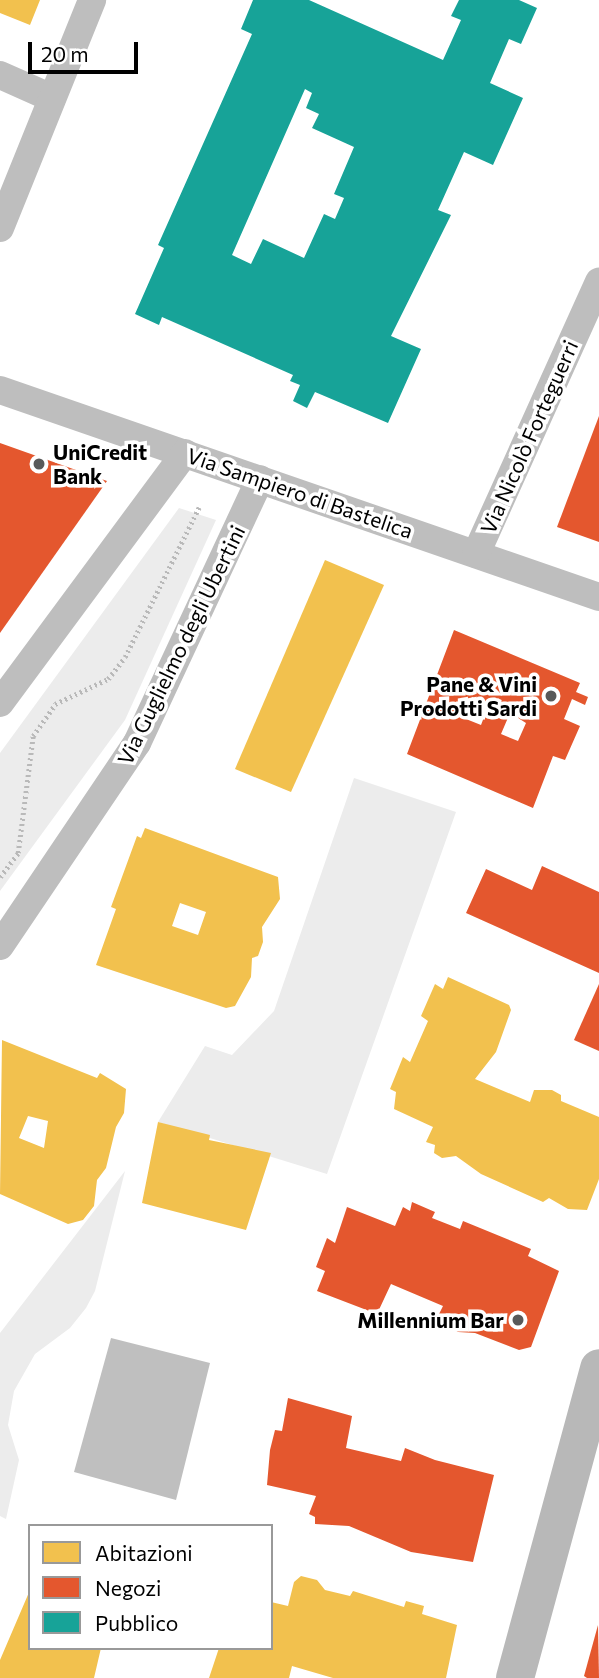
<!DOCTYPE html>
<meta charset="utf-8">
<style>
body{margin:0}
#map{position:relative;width:599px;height:1678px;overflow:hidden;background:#fff;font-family:Commissioner,sans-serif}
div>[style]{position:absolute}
.green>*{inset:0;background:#ececec}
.water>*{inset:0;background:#bfbfbf}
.homes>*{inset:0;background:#f2c14e}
.shops>*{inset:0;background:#e4572e}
.public>*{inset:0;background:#17a398}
.path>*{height:4.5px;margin-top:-2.25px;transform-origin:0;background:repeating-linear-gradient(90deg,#b9b9b9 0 2px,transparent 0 5.5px)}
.minor>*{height:28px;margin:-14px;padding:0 14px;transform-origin:14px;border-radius:14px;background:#bebebe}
.secondary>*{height:38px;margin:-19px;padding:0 19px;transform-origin:19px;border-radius:19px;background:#b8b8b8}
.dots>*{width:19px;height:19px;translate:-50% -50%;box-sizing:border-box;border:4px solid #fff;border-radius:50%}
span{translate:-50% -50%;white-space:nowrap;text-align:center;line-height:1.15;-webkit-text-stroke:7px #fff;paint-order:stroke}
.street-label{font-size:21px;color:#000}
.poi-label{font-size:21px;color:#000;font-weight:700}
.left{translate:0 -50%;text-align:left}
.right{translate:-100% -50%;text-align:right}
.legend{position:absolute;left:28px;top:1524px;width:245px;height:126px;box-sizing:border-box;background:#fff;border:2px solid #999;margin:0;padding:9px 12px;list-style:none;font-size:21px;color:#000}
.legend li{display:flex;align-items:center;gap:14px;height:35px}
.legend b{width:35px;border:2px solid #999}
.scale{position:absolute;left:28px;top:42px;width:110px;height:32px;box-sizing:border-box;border:4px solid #000;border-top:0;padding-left:9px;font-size:21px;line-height:24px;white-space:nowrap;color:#000;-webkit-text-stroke:5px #fff;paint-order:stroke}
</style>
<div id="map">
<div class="green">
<i style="clip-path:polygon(179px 508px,216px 520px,125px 720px,0 891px,0 753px)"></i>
<i style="clip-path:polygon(354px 778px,456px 812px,327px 1174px,158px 1122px,205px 1046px,232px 1055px,274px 1011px)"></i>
<i style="clip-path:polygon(125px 1171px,95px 1291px,86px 1308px,70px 1328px,35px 1354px,14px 1391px,8px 1425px,19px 1460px,6px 1519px,0 1516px,0 1333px)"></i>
</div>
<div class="water">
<i style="clip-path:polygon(111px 1338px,210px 1363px,176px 1500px,74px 1472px)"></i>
</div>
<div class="homes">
<i style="clip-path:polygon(0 0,40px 0,30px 25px,0 13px)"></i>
<i style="clip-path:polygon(325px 560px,384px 585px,291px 792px,235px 769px)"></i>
<i style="clip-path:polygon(evenodd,145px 828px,278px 877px,280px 899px,262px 927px,263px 942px,258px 956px,252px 958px,251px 977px,235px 1006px,226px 1008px,96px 965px,116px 909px,111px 907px,137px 836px,141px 838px,145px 828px,180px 903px,206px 912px,198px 935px,172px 926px,180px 903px)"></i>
<i style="clip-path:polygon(448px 977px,509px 1005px,511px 1010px,496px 1052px,475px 1079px,530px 1102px,534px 1090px,552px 1090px,561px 1095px,561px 1101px,599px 1117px,599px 1179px,587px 1210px,568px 1209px,549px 1198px,543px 1202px,481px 1174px,456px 1156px,442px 1158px,434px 1153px,435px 1145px,426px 1142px,433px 1127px,394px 1109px,396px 1092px,390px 1089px,403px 1057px,410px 1062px,428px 1021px,421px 1016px,435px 984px,443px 989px)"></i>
<i style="clip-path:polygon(evenodd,2px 1040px,97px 1078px,100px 1073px,126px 1089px,124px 1113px,116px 1127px,106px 1168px,97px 1180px,94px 1206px,83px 1220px,68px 1224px,0 1194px,2px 1040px,28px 1116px,48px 1121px,44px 1148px,19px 1138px,28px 1116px)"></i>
<i style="clip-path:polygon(158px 1122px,210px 1135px,209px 1140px,271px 1153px,246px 1230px,142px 1203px)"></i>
<i style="clip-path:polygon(301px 1576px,317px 1580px,325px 1590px,350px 1596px,353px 1591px,404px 1607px,406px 1601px,424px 1606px,422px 1614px,457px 1625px,446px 1678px,333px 1678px,292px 1666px,289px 1678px,209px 1678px,219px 1648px,271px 1648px,271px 1602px,288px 1606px,294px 1582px)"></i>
<i style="clip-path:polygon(30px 1590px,30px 1648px,101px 1648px,94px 1678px,0 1678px,0 1660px)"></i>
</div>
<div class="shops">
<i style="clip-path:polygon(599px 416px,599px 542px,557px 527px)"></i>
<i style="clip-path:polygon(0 443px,107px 481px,0 633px)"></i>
<i style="clip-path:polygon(evenodd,454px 630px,580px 683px,576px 692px,588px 697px,585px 705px,572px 699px,564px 719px,580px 726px,565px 760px,553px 756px,533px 808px,407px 754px,454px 630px,472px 697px,489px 704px,481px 725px,461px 717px,472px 697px,454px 630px,510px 713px,526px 723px,518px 741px,501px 734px,510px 713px)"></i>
<i style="clip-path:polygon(542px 866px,599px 892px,599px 973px,466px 913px,486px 869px,532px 890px)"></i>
<i style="clip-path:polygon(599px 984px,599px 1051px,574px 1040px)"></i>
<i style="clip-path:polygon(412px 1202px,435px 1212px,432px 1218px,460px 1229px,463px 1221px,531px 1249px,528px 1256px,559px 1271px,531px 1347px,519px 1350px,475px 1333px,458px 1332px,437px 1318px,443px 1306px,391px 1284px,377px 1314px,317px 1291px,325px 1271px,316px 1267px,327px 1238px,335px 1243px,347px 1207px,395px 1226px,403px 1207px,410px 1211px)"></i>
<i style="clip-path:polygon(288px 1398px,352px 1416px,346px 1448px,401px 1461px,405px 1448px,435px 1460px,494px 1475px,473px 1562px,411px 1552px,349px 1526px,315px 1524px,315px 1517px,309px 1514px,316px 1496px,267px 1485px,270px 1450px,275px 1430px,282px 1431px)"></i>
<i style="clip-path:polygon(598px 1625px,599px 1678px,587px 1678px,584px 1676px)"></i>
</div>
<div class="public">
<i style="clip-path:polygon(evenodd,253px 0,309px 0,443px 60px,461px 20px,451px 16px,459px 0,519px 0,537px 8px,521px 44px,509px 39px,490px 83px,523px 98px,493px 165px,464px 152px,438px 210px,451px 215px,391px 336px,421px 349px,388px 423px,315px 392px,307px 408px,293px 401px,300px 385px,290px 381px,293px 375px,162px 317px,159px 325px,135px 314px,164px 248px,158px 245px,252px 34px,241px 29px,253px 0,305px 89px,312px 93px,306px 108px,319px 114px,312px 128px,354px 147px,334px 194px,344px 198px,335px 219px,324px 214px,304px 258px,263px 239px,251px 264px,232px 255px,305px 89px)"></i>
</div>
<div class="path">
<i style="left:0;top:877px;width:30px;rotate:-53deg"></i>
<i style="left:18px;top:853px;width:118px;rotate:-82.7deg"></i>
<i style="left:33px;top:736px;width:39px;rotate:-55deg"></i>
<i style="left:55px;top:704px;width:59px;rotate:-25.3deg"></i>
<i style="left:108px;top:679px;width:28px;rotate:-52deg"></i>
<i style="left:125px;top:657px;width:167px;rotate:-63.7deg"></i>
</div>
<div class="minor">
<i style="left:0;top:75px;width:57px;rotate:23.9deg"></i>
<i style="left:0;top:228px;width:246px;rotate:-68deg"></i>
<i style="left:0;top:390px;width:634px;rotate:19.06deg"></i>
<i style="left:476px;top:554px;width:299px;rotate:-65.7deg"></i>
<i style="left:0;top:703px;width:311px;rotate:-53.5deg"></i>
<i style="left:0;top:946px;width:245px;rotate:-56deg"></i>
<i style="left:137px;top:743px;width:291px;rotate:-65deg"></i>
</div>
<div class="secondary">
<i style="left:515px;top:1678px;width:321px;rotate:-74.8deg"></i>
</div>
<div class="dots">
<i style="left:39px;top:464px;background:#595959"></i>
<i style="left:551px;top:696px;background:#595959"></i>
<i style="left:518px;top:1320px;background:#595959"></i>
</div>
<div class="street-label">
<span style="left:529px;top:437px;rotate:-66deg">Via Nicolò Forteguerri</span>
<span style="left:300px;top:493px;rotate:19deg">Via Sampiero di Bastelica</span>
<span style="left:181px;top:645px;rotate:-64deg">Via Guglielmo degli Ubertini</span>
</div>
<div class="poi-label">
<span class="left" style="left:53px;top:464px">UniCredit<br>Bank</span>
<span class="right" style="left:537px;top:696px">Pane &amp; Vini<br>Prodotti Sardi</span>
<span class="right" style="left:504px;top:1320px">Millennium Bar</span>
</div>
<ul class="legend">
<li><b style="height:19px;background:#f2c14e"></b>Abitazioni</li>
<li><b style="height:19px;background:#e4572e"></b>Negozi</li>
<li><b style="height:19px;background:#17a398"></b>Pubblico</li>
</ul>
<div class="scale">20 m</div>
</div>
